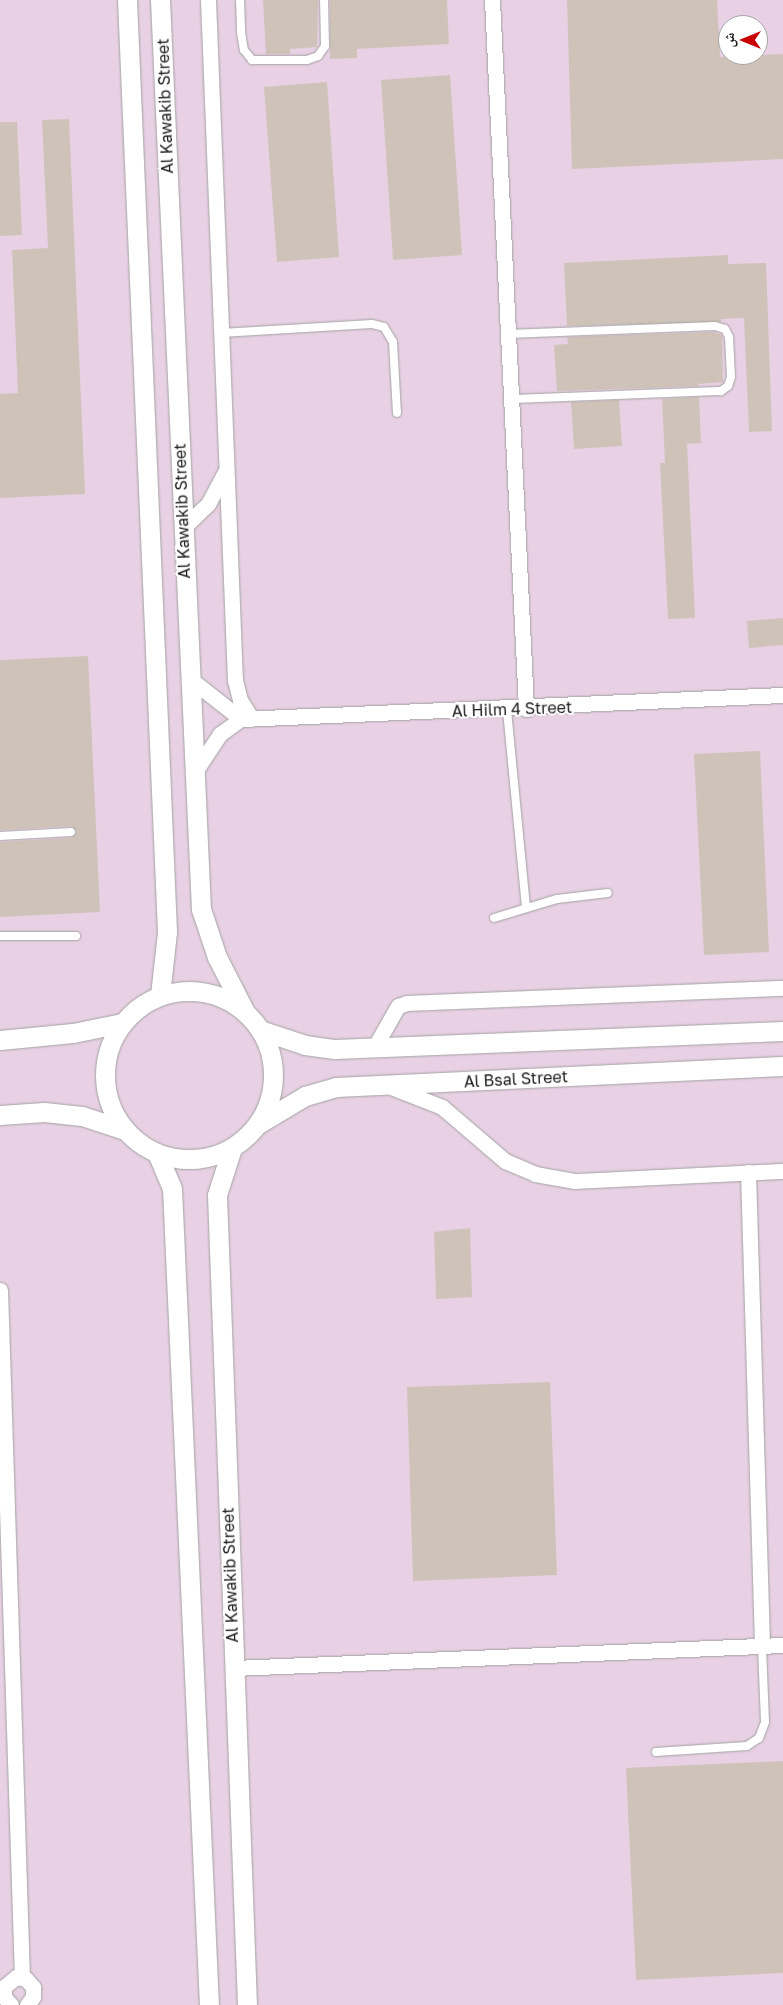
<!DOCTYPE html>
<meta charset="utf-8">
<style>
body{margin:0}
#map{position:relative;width:783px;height:2005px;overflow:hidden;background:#efeae0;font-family:"Golos Text","Noto Naskh Arabic",sans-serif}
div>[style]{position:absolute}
.industrial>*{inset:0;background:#e8d1e4}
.building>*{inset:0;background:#cfc3b9}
.roads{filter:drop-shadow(0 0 1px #a3a3a3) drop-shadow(0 0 1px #a3a3a3)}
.service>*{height:8px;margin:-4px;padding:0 4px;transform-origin:4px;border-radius:4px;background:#fff}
.minor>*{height:15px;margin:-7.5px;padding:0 7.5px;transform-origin:7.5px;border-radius:7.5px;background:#fff}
.tertiary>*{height:19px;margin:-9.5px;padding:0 9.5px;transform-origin:9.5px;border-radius:9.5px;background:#fff}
.tertiary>.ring{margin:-9.5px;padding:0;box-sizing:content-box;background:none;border:19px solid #fff;border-radius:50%}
span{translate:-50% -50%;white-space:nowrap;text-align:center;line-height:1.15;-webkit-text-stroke:4px #fff;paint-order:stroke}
.street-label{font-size:16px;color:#1c1c1c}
.north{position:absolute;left:718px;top:15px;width:50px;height:50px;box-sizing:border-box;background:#fff;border:1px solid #a4a4a4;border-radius:50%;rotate:270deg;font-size:14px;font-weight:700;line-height:20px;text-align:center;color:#1c1c1c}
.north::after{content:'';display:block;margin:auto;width:18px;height:22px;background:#c80100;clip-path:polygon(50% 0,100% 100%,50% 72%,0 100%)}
</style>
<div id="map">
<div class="industrial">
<i style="clip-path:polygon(evenodd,0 0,783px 0,783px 2005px,0 2005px,0 0,728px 25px,758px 25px,758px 55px,728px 55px,728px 25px)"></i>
</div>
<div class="building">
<i style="clip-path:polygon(263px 0,318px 0,317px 47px,290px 49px,290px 54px,266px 54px)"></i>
<i style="clip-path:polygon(330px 0,447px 0,449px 44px,357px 49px,357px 58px,330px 59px)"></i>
<i style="clip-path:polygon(567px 0,717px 0,720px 57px,783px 54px,783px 159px,572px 169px)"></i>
<i style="clip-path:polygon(450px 75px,462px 255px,393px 260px,381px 80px)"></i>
<i style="clip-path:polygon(327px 82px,339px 257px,277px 262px,264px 87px)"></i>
<i style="clip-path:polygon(69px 119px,85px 494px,0 498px,0 394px,18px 393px,12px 250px,48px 248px,42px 120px)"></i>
<i style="clip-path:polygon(0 122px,17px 122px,22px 235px,0 236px)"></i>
<i style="clip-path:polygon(728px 255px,728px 264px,766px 263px,772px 431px,749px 432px,744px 318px,721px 319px,721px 322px,567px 326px,564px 263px)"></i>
<i style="clip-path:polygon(714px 332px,722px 335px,723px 382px,698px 384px,699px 386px,557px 391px,554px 345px,568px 344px,567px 337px)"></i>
<i style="clip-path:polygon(699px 397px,701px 443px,687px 444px,695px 618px,668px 619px,660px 463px,665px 463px,662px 399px)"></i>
<i style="clip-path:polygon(619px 400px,622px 446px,574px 449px,571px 402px)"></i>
<i style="clip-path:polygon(783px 618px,783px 645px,749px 648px,747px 621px)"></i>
<i style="clip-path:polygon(88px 656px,100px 912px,0 917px,0 842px,71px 838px,77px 832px,71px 826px,0 830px,0 660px)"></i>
<i style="clip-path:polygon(760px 751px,769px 952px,704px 955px,694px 754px)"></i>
<i style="clip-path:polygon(470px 1228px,472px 1297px,436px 1299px,434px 1232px)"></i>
<i style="clip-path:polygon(550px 1382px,557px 1575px,413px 1581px,407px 1387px)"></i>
<i style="clip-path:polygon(783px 1761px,783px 1973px,636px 1980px,626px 1768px)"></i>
</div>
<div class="roads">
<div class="service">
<i style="left:240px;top:0;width:32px;rotate:88deg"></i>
<i style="left:241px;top:32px;width:18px;rotate:81deg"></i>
<i style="left:244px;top:50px;width:13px;rotate:51deg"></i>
<i style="left:252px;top:60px;width:55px"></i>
<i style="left:307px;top:60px;width:12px;rotate:-20deg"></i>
<i style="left:318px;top:56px;width:12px;rotate:-55deg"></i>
<i style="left:325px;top:46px;width:46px;rotate:-91.2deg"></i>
<i style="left:221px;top:333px;width:151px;rotate:-3.4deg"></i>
<i style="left:372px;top:324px;width:12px;rotate:14deg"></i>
<i style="left:384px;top:327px;width:17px;rotate:59deg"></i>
<i style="left:393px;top:342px;width:71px;rotate:86.8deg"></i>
<i style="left:508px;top:334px;width:207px;rotate:-2.2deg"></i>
<i style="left:715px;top:326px;width:10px;rotate:17deg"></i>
<i style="left:725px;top:329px;width:9px;rotate:63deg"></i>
<i style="left:729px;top:337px;width:40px;rotate:87.1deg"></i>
<i style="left:731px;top:377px;width:9px;rotate:108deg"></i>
<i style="left:728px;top:386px;width:9px;rotate:144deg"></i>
<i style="left:721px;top:391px;width:210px;rotate:177.8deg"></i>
<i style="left:507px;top:710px;width:199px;rotate:84.5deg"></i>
<i style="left:0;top:836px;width:71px;rotate:-3.2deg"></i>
<i style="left:494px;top:918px;width:66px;rotate:-16.8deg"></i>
<i style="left:557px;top:899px;width:51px;rotate:-6.7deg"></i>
<i style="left:0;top:936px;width:76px"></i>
<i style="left:656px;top:1752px;width:91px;rotate:-3.8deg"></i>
<i style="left:747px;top:1746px;width:14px;rotate:-34deg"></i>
<i style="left:759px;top:1738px;width:17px;rotate:-69deg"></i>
<i style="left:765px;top:1722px;width:76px;rotate:-92.3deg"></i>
</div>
<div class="minor">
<i style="left:208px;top:0;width:681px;rotate:87.73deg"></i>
<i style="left:235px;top:680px;width:21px;rotate:76deg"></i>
<i style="left:240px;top:700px;width:22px;rotate:58deg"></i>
<i style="left:492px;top:0;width:710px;rotate:87.25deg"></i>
<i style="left:183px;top:528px;width:35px;rotate:-44deg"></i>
<i style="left:208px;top:504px;width:36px;rotate:-62deg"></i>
<i style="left:189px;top:678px;width:66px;rotate:38.3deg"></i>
<i style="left:194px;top:773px;width:47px;rotate:-56.3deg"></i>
<i style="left:220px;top:734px;width:26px;rotate:-36deg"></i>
<i style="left:241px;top:719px;width:543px;rotate:-2.54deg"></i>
<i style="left:374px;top:1048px;width:48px;rotate:-60.3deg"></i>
<i style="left:398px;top:1006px;width:9px;rotate:-18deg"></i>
<i style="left:407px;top:1003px;width:376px;rotate:-2.3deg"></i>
<i style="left:391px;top:1087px;width:55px;rotate:21.4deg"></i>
<i style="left:442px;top:1107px;width:83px;rotate:40.6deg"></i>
<i style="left:505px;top:1161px;width:33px;rotate:23deg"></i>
<i style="left:535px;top:1174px;width:41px;rotate:9.9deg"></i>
<i style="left:575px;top:1181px;width:208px;rotate:-2.8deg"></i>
<i style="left:748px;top:1172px;width:474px;rotate:88.3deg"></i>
<i style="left:0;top:1290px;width:687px;rotate:88.17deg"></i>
<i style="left:234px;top:1668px;width:549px;rotate:-2.4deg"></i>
<i style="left:11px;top:2005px;width:11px;rotate:-131deg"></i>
<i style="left:4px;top:1997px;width:10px;rotate:-90deg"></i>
<i style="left:4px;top:1987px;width:16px;rotate:-40deg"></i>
<i style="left:16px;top:1977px;width:10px;rotate:11deg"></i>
<i style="left:26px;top:1979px;width:11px;rotate:49deg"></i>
<i style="left:33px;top:1987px;width:10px;rotate:90deg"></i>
<i style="left:33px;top:1997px;width:10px;rotate:127deg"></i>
</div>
<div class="tertiary">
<i style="left:127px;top:0;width:933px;rotate:87.54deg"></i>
<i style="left:167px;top:932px;width:63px;rotate:96.3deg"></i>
<i style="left:160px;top:0;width:910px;rotate:87.42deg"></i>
<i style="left:201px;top:909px;width:51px;rotate:71.6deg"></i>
<i style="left:217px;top:957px;width:62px;rotate:63deg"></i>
<i class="ring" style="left:105px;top:991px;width:149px;height:149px"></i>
<i style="left:260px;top:1030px;width:47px;rotate:18.4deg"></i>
<i style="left:305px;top:1045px;width:30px;rotate:8deg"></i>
<i style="left:335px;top:1049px;width:448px;rotate:-2.3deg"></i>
<i style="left:0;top:1040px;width:73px;rotate:-5.5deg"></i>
<i style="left:73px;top:1033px;width:50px;rotate:-11.5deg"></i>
<i style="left:0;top:1115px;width:44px;rotate:-3.9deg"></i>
<i style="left:44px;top:1112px;width:38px;rotate:6deg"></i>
<i style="left:82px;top:1116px;width:45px;rotate:18deg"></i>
<i style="left:258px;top:1124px;width:55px;rotate:-30.8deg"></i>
<i style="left:305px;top:1096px;width:32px;rotate:-16deg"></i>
<i style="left:336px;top:1087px;width:447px;rotate:-2.7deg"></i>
<i style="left:232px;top:1148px;width:49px;rotate:107.7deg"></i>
<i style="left:217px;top:1195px;width:811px;rotate:87.88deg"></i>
<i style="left:157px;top:1153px;width:38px;rotate:67deg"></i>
<i style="left:172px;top:1188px;width:818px;rotate:87.41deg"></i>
</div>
</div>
<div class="street-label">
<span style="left:165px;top:106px;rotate:-92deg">Al Kawakib Street</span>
<span style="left:182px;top:511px;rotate:-92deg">Al Kawakib Street</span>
<span style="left:512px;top:709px;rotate:-2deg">Al Hilm 4 Street</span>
<span style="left:516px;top:1079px;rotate:-3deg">Al Bsal Street</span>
<span style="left:230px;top:1575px;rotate:-92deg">Al Kawakib Street</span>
</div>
<div class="north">ش</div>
</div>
